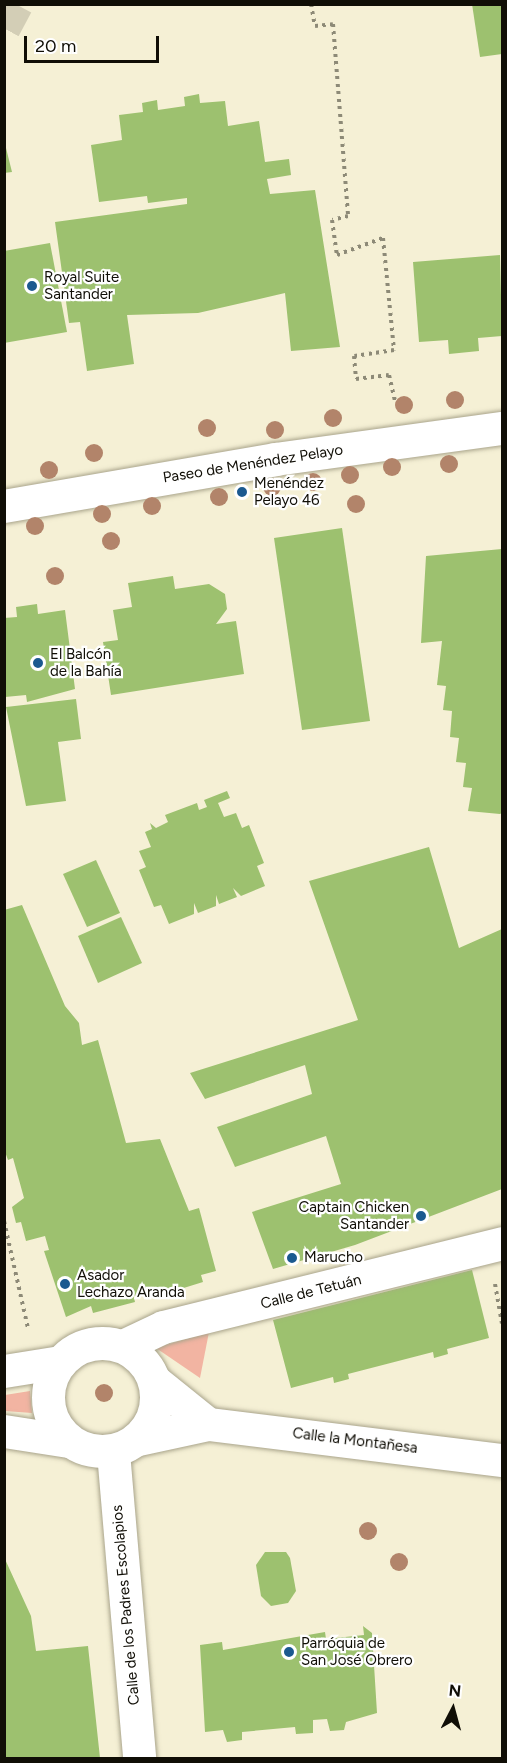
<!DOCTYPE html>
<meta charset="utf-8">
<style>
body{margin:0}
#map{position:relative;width:507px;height:1763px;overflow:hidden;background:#f5f0d5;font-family:Figtree,sans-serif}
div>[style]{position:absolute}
.green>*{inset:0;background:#f2b4a2}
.building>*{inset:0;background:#9dc16f}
.major-tunnel>*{height:33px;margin-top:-16.5px;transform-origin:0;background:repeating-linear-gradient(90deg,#d3ceb6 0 33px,transparent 0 49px)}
.path>*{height:4px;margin-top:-2px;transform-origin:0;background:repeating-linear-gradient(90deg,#8d8a77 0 3px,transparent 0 7.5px)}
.roads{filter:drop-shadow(0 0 2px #a9a48b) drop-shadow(0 0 2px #a9a48b)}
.minor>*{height:33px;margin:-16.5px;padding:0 16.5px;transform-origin:16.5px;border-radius:16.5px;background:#fff}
.minor>.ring{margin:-16.5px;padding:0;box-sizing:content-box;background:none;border:33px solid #fff;border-radius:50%}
.trees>*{width:18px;height:18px;margin:-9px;border-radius:50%;background:#b2846a}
.dots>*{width:16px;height:16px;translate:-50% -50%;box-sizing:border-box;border:3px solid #fff;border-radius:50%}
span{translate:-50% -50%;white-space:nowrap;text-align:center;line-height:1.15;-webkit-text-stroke:4.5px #fff;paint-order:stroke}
.poi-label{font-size:15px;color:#100e06}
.left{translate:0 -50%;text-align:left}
.right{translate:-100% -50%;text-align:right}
.street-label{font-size:15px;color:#100e06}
.frame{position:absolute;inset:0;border:6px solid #100e06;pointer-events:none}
.north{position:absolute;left:423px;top:1679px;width:60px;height:60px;-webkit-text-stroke:4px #fff;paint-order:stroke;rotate:6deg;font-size:16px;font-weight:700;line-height:24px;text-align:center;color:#100e06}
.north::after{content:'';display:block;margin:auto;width:21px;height:27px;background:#100e06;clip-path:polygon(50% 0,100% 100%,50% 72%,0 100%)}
.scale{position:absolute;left:24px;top:36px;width:135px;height:27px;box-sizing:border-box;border:3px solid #100e06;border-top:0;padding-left:8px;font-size:18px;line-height:21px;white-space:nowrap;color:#100e06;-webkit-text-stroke:4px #fff;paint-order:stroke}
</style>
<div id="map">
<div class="green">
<i style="clip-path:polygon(209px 1332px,200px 1378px,156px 1348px)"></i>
<i style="clip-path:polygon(30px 1391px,32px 1413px,5px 1411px,5px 1395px)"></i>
</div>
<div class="building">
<i style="clip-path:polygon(472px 4px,502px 4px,502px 54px,480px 57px)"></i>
<i style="clip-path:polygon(199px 94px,200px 103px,225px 101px,228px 126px,259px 121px,265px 162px,289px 159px,291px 175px,267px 179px,270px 194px,315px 190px,340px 347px,291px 351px,285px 293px,198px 313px,127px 315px,134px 364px,87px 371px,80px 322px,69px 323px,55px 222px,187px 204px,187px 198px,148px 203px,147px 196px,99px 202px,91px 145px,122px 140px,119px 115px,143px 112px,142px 103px,157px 100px,158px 110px,185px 106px,184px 97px)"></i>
<i style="clip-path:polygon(4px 144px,5px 144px,12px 172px,4px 173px)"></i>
<i style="clip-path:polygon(50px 243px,67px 332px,4px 343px,4px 251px)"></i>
<i style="clip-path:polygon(500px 255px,502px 336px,478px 338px,479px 351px,449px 354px,448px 340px,419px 342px,413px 262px)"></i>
<i style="clip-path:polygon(342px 528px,370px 721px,302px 730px,274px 538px)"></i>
<i style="clip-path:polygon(502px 549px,502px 813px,500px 814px,468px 811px,472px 788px,463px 787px,466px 763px,456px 762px,459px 738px,450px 737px,452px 711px,443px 710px,446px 686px,437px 685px,442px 641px,421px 643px,426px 556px)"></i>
<i style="clip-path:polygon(173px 576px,175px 589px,209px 584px,225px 594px,227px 609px,216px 624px,236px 621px,244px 674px,111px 695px,103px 642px,118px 640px,113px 610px,132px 607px,128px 583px)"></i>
<i style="clip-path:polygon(37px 604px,38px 614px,65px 610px,75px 689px,27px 702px,26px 695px,5px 697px,4px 618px,17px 617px,16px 607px)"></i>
<i style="clip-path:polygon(76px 699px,81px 739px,58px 742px,66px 801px,26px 806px,6px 707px)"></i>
<i style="clip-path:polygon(227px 791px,230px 798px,218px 803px,224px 817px,236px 813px,242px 828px,249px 825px,264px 863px,257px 866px,265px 886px,241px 896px,233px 888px,237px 897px,219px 904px,216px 895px,216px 906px,198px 913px,194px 903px,194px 914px,169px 924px,161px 905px,154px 907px,139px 870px,146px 867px,139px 851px,151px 847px,145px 832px,152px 829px,150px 823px,156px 828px,168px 822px,165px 815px,197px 803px,199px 810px,207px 807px,204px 800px)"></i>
<i style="clip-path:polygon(429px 847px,459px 948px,502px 929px,502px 1189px,355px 1245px,273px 1269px,252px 1212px,341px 1184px,326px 1136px,235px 1167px,217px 1127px,312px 1094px,305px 1065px,205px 1099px,190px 1073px,358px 1020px,309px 881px)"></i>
<i style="clip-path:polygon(96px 860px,120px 913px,87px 927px,63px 874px)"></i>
<i style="clip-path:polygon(22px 905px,65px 1006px,79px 1023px,82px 1045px,98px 1040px,126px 1143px,160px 1139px,189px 1211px,199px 1208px,216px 1271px,201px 1275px,203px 1282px,161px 1295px,159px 1287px,137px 1298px,133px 1294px,135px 1302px,93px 1313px,91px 1306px,66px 1317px,44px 1251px,49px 1250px,45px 1236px,26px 1241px,21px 1222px,16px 1223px,12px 1207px,24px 1198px,13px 1158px,8px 1160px,4px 1149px,4px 910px)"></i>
<i style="clip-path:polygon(121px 917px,142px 963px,98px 983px,78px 936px)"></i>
<i style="clip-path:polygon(472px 1270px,489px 1338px,447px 1349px,448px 1354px,434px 1358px,433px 1352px,348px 1374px,349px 1379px,334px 1383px,333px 1377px,291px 1388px,273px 1320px)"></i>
<i style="clip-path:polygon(265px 1552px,286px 1552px,290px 1558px,296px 1591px,288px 1603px,271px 1606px,261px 1596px,256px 1565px)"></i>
<i style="clip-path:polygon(4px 1557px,31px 1616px,36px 1651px,88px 1646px,100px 1758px,4px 1758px)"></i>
<i style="clip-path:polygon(363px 1626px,372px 1633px,377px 1713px,346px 1722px,344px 1730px,330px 1731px,327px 1719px,313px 1720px,313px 1733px,296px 1734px,295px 1727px,242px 1732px,242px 1740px,227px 1742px,223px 1730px,205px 1732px,200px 1645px,222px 1642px,223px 1650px,325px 1632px,326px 1639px,364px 1635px)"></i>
</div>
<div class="major-tunnel">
<i style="left:4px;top:28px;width:27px;rotate:-62deg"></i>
</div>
<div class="path">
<i style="left:311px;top:4px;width:22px;rotate:80deg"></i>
<i style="left:315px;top:26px;width:18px;rotate:-6deg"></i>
<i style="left:333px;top:24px;width:193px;rotate:85.5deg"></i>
<i style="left:348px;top:216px;width:16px;rotate:166deg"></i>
<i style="left:332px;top:220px;width:35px;rotate:82deg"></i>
<i style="left:337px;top:255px;width:49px;rotate:-20.3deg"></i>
<i style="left:383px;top:238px;width:113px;rotate:84.4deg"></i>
<i style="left:394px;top:350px;width:40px;rotate:171.5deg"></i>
<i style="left:354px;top:356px;width:23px;rotate:85deg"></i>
<i style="left:356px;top:379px;width:33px;rotate:-7deg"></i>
<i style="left:389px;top:375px;width:27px;rotate:77deg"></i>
<i style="left:4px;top:1221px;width:110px;rotate:77.4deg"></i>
<i style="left:495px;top:1284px;width:40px;rotate:80deg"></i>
</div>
<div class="roads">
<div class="minor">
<i style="left:4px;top:506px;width:275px;rotate:-9.8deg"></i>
<i style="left:275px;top:459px;width:229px;rotate:-7.8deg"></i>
<i class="ring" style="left:48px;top:1343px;width:75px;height:75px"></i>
<i style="left:123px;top:1346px;width:44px;rotate:-25.4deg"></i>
<i style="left:163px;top:1327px;width:349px;rotate:-13.9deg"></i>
<i style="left:4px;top:1371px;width:57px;rotate:-9.1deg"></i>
<i style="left:156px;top:1382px;width:67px;rotate:38.9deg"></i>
<i style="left:4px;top:1431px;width:65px;rotate:8.9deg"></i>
<i style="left:139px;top:1439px;width:71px;rotate:-12.3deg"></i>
<i style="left:208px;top:1424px;width:296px;rotate:7deg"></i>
<i style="left:113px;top:1452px;width:307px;rotate:85.1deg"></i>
</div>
</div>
<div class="trees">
<i style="left:455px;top:400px"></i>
<i style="left:404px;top:405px"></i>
<i style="left:333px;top:418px"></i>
<i style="left:207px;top:428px"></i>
<i style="left:275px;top:430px"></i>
<i style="left:94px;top:453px"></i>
<i style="left:449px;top:464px"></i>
<i style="left:392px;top:467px"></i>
<i style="left:49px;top:470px"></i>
<i style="left:350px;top:475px"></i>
<i style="left:313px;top:482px"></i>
<i style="left:272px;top:487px"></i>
<i style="left:219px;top:497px"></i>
<i style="left:356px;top:504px"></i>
<i style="left:152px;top:506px"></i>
<i style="left:102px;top:514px"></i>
<i style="left:35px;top:526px"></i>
<i style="left:111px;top:541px"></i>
<i style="left:55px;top:576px"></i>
<i style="left:104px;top:1393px"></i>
<i style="left:368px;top:1531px"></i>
<i style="left:399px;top:1562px"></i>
</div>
<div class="dots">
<i style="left:32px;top:286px;background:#1b598f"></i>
<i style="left:242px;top:492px;background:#1b598f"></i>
<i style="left:38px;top:663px;background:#1b598f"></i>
<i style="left:421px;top:1216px;background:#1b598f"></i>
<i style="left:292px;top:1258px;background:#1b598f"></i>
<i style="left:65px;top:1284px;background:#1b598f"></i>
<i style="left:289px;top:1652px;background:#1b598f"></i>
</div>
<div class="poi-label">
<span class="left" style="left:44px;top:286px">Royal Suite<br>Santander</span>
<span class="left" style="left:254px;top:492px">Menéndez<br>Pelayo 46</span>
<span class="left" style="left:50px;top:663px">El Balcón<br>de la Bahía</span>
<span class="right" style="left:409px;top:1216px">Captain Chicken<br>Santander</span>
<span class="left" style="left:304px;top:1258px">Marucho</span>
<span class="left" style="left:77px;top:1284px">Asador<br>Lechazo Aranda</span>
<span class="left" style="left:301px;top:1652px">Parróquia de<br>San José Obrero</span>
</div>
<div class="street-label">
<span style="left:253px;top:464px;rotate:-9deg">Paseo de Menéndez Pelayo</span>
<span style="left:311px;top:1292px;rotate:-14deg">Calle de Tetuán</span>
<span style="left:355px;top:1441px;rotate:7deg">Calle la Montañesa</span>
<span style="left:126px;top:1605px;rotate:-95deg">Calle de los Padres Escolapios</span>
</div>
<div class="frame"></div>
<div class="north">N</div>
<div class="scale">20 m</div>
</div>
